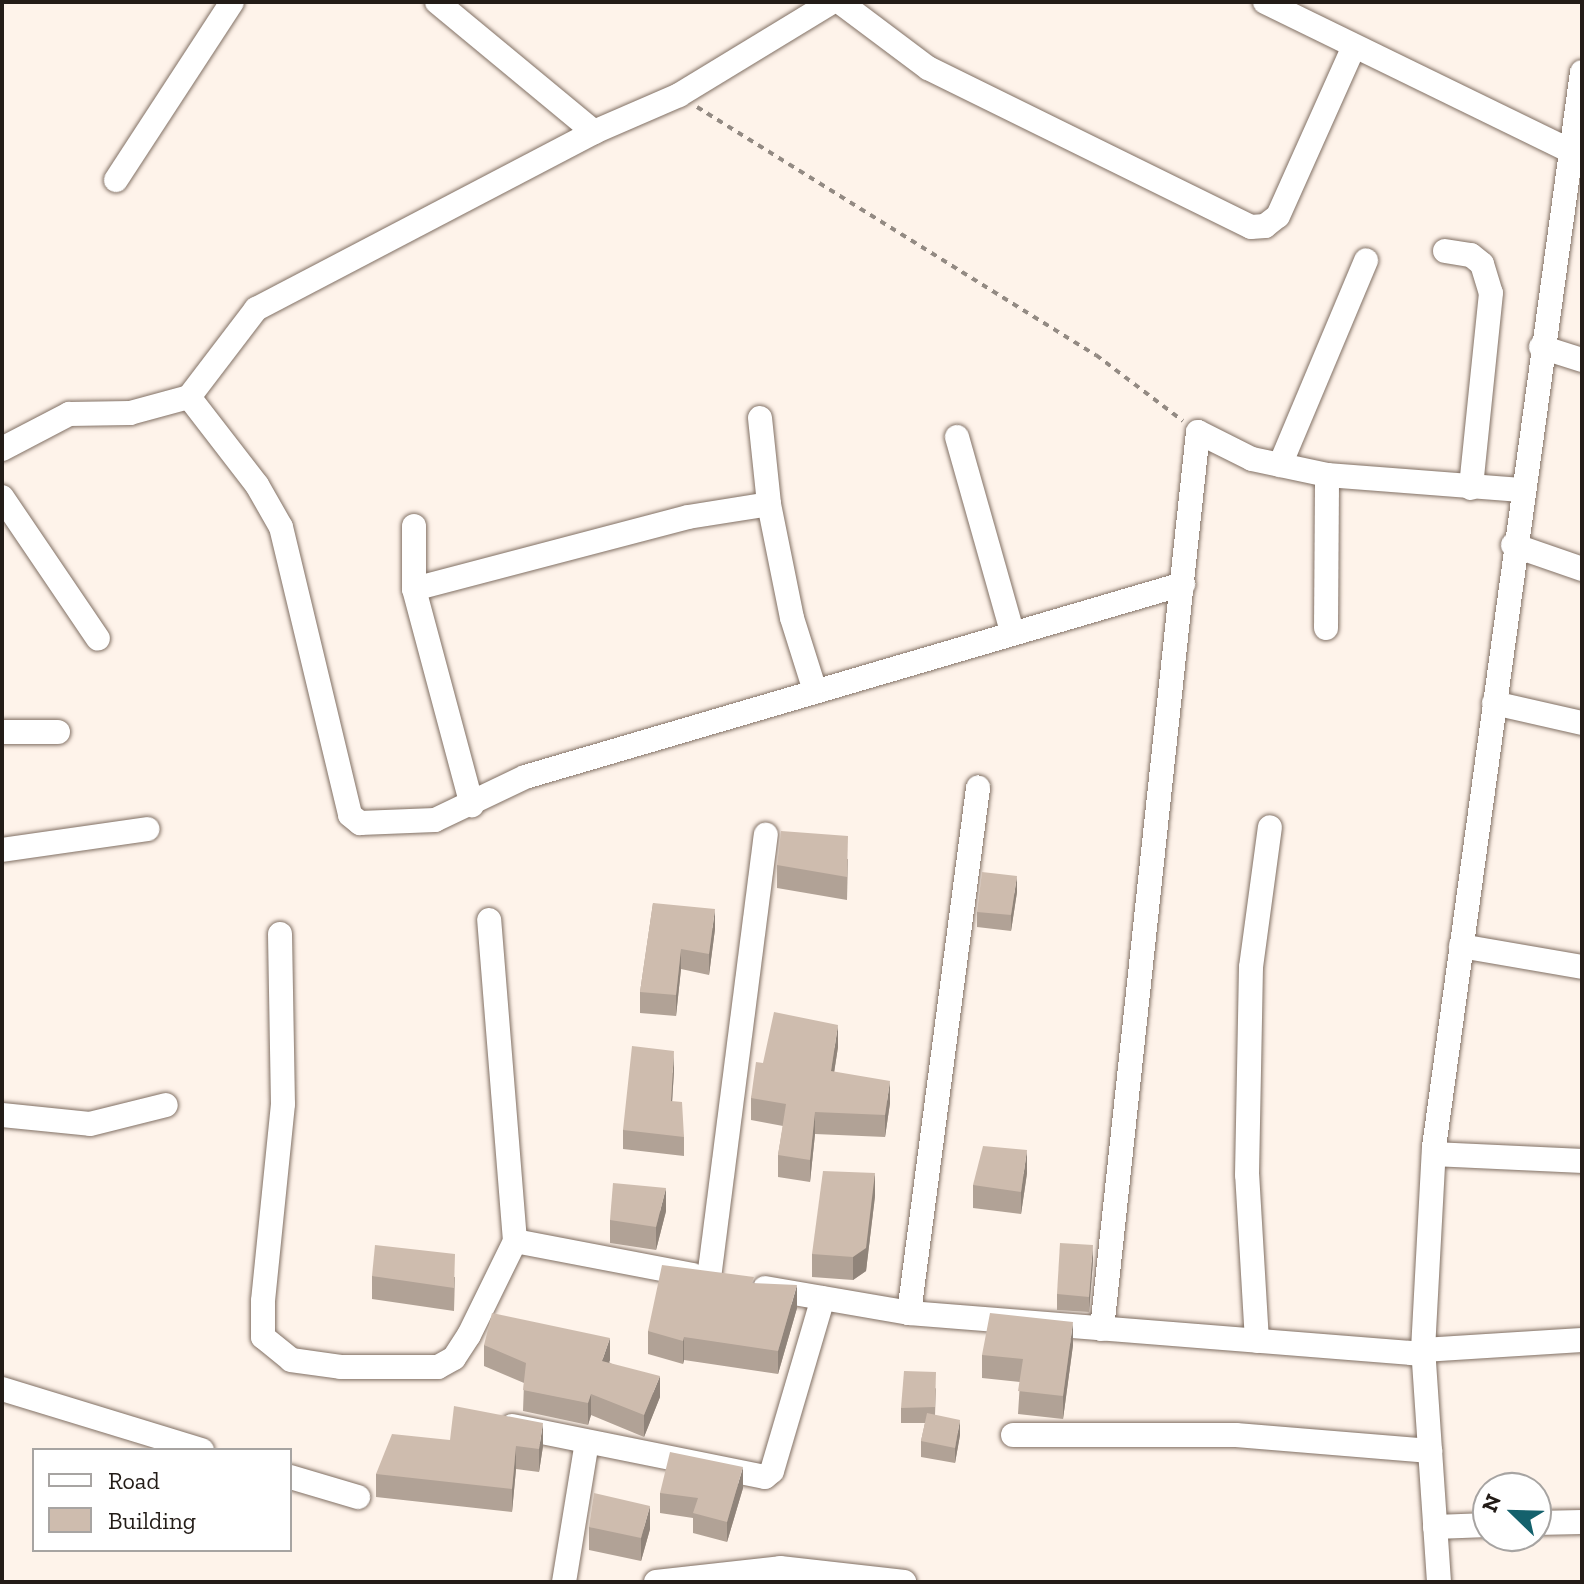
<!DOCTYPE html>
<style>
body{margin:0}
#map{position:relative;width:1584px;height:1584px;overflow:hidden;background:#fef3ea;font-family:"Zilla Slab",serif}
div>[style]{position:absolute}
.path>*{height:4px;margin-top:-2px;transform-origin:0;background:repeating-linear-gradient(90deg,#938a83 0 6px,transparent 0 12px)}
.roads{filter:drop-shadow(0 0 2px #817064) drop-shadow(0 0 2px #817064)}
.minor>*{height:24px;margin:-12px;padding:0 12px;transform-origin:12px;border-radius:12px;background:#fff}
.wall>*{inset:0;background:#b1a296}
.shaded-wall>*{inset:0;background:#90847a}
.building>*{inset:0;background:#cebcae}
span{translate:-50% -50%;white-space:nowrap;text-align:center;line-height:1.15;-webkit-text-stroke:6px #fff;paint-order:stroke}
.frame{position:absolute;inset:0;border:4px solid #231c17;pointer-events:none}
.legend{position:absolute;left:32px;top:1448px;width:260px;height:104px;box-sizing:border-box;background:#fff;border:2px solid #a7a4a2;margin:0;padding:10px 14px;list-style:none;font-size:24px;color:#231c17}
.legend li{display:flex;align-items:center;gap:16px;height:40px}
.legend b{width:40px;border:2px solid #a7a4a2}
.north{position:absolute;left:1472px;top:1472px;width:80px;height:80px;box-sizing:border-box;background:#fff;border:2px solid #a7a4a2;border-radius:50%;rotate:293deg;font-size:22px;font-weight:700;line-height:32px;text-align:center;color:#231c17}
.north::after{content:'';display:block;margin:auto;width:28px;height:36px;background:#14616c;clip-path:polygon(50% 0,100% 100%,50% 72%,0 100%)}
</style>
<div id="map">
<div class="path">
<i style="left:697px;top:107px;width:470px;rotate:31.9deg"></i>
<i style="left:1096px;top:355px;width:109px;rotate:37.2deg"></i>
</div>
<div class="roads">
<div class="minor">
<i style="left:437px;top:2px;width:204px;rotate:39.6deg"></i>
<i style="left:840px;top:2px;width:110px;rotate:36.9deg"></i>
<i style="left:928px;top:68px;width:360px;rotate:26.2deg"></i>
<i style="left:1251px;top:227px;width:14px;rotate:-4deg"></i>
<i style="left:1265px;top:226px;width:16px;rotate:-38deg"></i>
<i style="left:1278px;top:216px;width:184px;rotate:-65.9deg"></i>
<i style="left:1265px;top:2px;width:339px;rotate:26deg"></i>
<i style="left:116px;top:180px;width:212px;rotate:-56.9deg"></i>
<i style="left:1445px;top:251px;width:26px;rotate:9deg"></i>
<i style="left:1471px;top:255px;width:14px;rotate:39deg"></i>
<i style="left:1482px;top:264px;width:30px;rotate:73deg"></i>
<i style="left:1491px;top:293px;width:196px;rotate:95.9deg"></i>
<i style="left:1541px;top:347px;width:43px;rotate:17.6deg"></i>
<i style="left:189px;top:397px;width:111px;rotate:52.3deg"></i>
<i style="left:257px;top:485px;width:48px;rotate:60.3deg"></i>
<i style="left:281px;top:527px;width:296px;rotate:76.5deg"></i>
<i style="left:350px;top:815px;width:13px;rotate:39deg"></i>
<i style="left:360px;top:823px;width:75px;rotate:-2.3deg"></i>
<i style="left:435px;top:820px;width:100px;rotate:-25.5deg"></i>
<i style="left:525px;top:777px;width:686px;rotate:-16.35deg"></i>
<i style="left:760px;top:418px;width:86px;rotate:84deg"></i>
<i style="left:769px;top:504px;width:116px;rotate:78.6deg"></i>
<i style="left:792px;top:618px;width:77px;rotate:72.5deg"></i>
<i style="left:957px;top:437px;width:202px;rotate:74.2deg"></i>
<i style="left:2px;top:449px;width:76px;rotate:-27.6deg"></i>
<i style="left:69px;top:414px;width:61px;rotate:-0.9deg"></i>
<i style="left:130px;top:413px;width:61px;rotate:-15.2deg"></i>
<i style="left:189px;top:397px;width:111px;rotate:-52.7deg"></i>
<i style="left:256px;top:309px;width:382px;rotate:-27.6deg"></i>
<i style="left:594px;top:132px;width:93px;rotate:-23.5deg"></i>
<i style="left:679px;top:95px;width:179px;rotate:-31.3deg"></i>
<i style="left:1280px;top:465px;width:222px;rotate:-67.2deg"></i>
<i style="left:2px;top:497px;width:171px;rotate:55.9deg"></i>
<i style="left:414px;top:526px;width:63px;rotate:90deg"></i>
<i style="left:414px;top:589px;width:224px;rotate:75deg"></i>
<i style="left:1513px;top:545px;width:73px;rotate:19.2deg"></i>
<i style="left:414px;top:589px;width:283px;rotate:-14.7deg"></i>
<i style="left:688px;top:517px;width:82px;rotate:-9.1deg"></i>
<i style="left:1326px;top:628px;width:153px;rotate:-89.6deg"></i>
<i style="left:1494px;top:703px;width:90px;rotate:12.8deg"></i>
<i style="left:2px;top:732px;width:56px"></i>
<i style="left:2px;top:850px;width:147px;rotate:-8.2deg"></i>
<i style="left:280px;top:934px;width:170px;rotate:89deg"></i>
<i style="left:283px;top:1104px;width:198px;rotate:95.8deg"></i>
<i style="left:263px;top:1301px;width:36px;rotate:90deg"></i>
<i style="left:263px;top:1337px;width:36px;rotate:39deg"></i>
<i style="left:291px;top:1360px;width:50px;rotate:8deg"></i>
<i style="left:341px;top:1367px;width:97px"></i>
<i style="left:438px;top:1367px;width:18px;rotate:-29deg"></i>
<i style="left:454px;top:1358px;width:27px;rotate:-57deg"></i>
<i style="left:469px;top:1335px;width:105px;rotate:-63.9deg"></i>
<i style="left:515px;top:1241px;width:322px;rotate:-94.6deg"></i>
<i style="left:1461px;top:946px;width:123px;rotate:9.8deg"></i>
<i style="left:2px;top:1115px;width:88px;rotate:5.8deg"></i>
<i style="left:90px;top:1124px;width:78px;rotate:-14deg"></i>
<i style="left:1434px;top:1154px;width:148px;rotate:2.7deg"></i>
<i style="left:515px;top:1241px;width:181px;rotate:10.8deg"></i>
<i style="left:709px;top:1278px;width:447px;rotate:-82.7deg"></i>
<i style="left:765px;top:1288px;width:146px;rotate:9.8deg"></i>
<i style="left:909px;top:1313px;width:516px;rotate:4.56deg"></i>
<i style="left:909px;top:1313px;width:530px;rotate:-82.51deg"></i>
<i style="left:1102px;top:1329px;width:902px;rotate:-83.89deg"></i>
<i style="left:1198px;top:432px;width:60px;rotate:26.6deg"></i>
<i style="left:1252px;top:459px;width:77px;rotate:12deg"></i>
<i style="left:1327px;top:475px;width:195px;rotate:4.4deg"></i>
<i style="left:1257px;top:1341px;width:166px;rotate:-93.4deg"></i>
<i style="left:1247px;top:1175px;width:208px;rotate:-88.9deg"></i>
<i style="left:1251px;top:967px;width:141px;rotate:-82.3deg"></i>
<i style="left:1423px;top:1350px;width:159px;rotate:-3.6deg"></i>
<i style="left:2px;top:1389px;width:209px;rotate:17deg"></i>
<i style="left:512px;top:1426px;width:258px;rotate:11.4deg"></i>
<i style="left:765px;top:1477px;width:9px;rotate:-41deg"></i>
<i style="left:772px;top:1471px;width:180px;rotate:-73.6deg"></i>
<i style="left:1013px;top:1435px;width:223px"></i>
<i style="left:1236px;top:1435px;width:195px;rotate:4.7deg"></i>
<i style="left:290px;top:1477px;width:71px;rotate:16.4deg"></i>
<i style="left:1536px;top:1523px;width:46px;rotate:-1.2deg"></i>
<i style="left:1435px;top:1527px;width:53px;rotate:-2.2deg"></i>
<i style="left:564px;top:1582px;width:142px;rotate:-80.7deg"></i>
<i style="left:656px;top:1582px;width:125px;rotate:-6.4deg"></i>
<i style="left:780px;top:1568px;width:125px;rotate:6.4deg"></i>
<i style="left:1439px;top:1582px;width:233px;rotate:-93.9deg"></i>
<i style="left:1423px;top:1350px;width:203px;rotate:-86.9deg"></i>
<i style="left:1434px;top:1147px;width:1085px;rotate:-82.16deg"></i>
</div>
</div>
<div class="wall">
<i style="clip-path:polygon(848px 859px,847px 900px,777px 888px,777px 865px)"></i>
<i style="clip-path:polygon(1017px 892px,1011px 931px,977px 927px,977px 912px)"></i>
<i style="clip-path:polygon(653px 903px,715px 929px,709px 975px,681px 969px,676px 1016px,640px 1013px,640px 992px)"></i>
<i style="clip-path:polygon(838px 1047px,834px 1072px,890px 1103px,885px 1137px,815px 1134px,810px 1182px,778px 1177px,778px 1155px,783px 1126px,751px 1120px,751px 1098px,763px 1063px)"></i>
<i style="clip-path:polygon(674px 1071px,672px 1101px,684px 1137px,684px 1156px,623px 1149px,623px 1130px)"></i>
<i style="clip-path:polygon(1027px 1173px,1021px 1214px,973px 1208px,973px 1185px)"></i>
<i style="clip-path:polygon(875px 1196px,866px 1271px,853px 1280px,812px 1277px,812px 1254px)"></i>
<i style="clip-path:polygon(666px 1211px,656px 1250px,610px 1243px,610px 1220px)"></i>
<i style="clip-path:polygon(1093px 1261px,1089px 1312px,1057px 1310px,1057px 1294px)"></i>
<i style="clip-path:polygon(372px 1276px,455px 1277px,454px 1311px,372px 1299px)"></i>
<i style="clip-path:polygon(754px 1283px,797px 1308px,778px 1374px,684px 1360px,683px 1364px,648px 1354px,648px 1331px)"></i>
<i style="clip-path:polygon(484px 1345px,610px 1360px,609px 1362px,660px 1397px,644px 1437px,591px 1415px,588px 1425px,523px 1411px,524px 1383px,484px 1366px)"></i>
<i style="clip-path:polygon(1073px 1345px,1063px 1419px,1018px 1414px,1020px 1382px,982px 1378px,982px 1355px)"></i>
<i style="clip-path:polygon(936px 1388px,935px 1415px,960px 1435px,955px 1463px,921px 1457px,921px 1441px,925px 1423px,901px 1423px,901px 1408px)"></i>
<i style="clip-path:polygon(450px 1440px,543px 1446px,539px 1472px,516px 1469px,512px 1512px,376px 1497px,376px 1474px)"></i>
<i style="clip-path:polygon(743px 1488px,727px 1542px,693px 1533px,693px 1518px,660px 1513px,660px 1493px)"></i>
<i style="clip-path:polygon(589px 1527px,650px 1529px,641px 1561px,589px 1550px)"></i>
</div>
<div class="shaded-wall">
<i style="clip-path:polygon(1017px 876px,1017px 892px,1011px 931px,1011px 915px)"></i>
<i style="clip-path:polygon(715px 909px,715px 929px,709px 975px,709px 954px)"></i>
<i style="clip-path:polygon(681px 949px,681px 969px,676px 1016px,676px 995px)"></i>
<i style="clip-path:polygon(838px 1025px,838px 1047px,831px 1093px,831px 1071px)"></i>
<i style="clip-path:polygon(674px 1051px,674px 1071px,671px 1120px,671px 1101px)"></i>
<i style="clip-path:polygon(890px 1081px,890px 1103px,885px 1137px,885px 1115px)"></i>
<i style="clip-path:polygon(815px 1112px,815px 1134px,810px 1182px,810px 1160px)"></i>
<i style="clip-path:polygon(1027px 1150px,1027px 1173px,1021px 1214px,1021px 1192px)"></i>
<i style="clip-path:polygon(875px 1173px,875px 1196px,866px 1271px,853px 1280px,853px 1257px)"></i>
<i style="clip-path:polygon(666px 1188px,666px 1211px,656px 1250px,656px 1227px)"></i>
<i style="clip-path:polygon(1093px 1245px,1093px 1261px,1089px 1312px,1089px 1297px)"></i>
<i style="clip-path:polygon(797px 1285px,797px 1308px,778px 1374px,778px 1351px)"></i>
<i style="clip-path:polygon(1073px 1322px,1073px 1345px,1063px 1419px,1063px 1396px)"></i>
<i style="clip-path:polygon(684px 1337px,684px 1360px,683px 1364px,683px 1341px)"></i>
<i style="clip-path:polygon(610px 1338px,610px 1360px,602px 1382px,602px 1361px)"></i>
<i style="clip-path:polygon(660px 1376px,660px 1397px,644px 1437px,644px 1415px)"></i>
<i style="clip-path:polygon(591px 1394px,591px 1415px,588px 1425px,588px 1403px)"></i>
<i style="clip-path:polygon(960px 1420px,960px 1435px,955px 1463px,955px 1448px)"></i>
<i style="clip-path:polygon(543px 1423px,543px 1446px,539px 1472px,539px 1449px)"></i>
<i style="clip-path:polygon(516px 1446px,516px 1469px,512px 1512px,512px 1489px)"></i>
<i style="clip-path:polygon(743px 1467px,743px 1488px,727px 1542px,727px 1522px)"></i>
<i style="clip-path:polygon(650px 1506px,650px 1529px,641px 1561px,641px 1538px)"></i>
</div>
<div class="building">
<i style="clip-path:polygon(781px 831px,848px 836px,847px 877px,777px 865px)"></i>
<i style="clip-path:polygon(982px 872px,1017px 876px,1011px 915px,977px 912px)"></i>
<i style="clip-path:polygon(653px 903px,715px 909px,709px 954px,681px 949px,676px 995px,640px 992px)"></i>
<i style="clip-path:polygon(774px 1012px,838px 1025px,831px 1071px,890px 1081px,885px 1115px,815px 1112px,810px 1160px,778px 1155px,786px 1104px,751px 1098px,756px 1062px,763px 1063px)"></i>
<i style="clip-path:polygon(632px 1046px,674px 1051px,671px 1101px,682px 1102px,684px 1137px,623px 1130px)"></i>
<i style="clip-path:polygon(983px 1146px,1027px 1150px,1021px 1192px,973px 1185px)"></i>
<i style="clip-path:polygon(823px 1171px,875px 1173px,866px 1248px,853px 1257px,812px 1254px)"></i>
<i style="clip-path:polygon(613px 1183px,666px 1188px,656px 1227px,610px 1220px)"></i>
<i style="clip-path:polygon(1060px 1243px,1093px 1245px,1089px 1297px,1057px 1294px)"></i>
<i style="clip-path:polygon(375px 1245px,455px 1254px,454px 1288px,372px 1276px)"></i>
<i style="clip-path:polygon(662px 1265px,754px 1277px,752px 1283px,797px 1285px,778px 1351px,684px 1337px,683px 1341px,648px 1331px)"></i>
<i style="clip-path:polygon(492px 1313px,610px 1338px,602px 1361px,660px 1376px,644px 1415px,591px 1394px,588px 1403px,523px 1390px,526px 1363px,484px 1345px)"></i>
<i style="clip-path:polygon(990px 1313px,1073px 1322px,1063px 1396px,1018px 1391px,1023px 1359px,982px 1355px)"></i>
<i style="clip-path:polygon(904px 1371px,936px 1372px,935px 1407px,901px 1408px)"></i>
<i style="clip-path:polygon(454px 1406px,543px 1423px,539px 1449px,516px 1446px,512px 1489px,376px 1474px,392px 1434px,450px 1440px)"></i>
<i style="clip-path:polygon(927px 1413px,960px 1420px,955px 1448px,921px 1441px)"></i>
<i style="clip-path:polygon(670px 1452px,743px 1467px,727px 1522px,693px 1513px,698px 1498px,660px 1493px)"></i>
<i style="clip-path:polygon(594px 1493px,650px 1506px,641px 1538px,589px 1527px)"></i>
</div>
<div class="frame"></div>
<ul class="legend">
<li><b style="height:10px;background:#fff"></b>Road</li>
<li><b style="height:22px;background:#cebcae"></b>Building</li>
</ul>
<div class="north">N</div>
</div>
